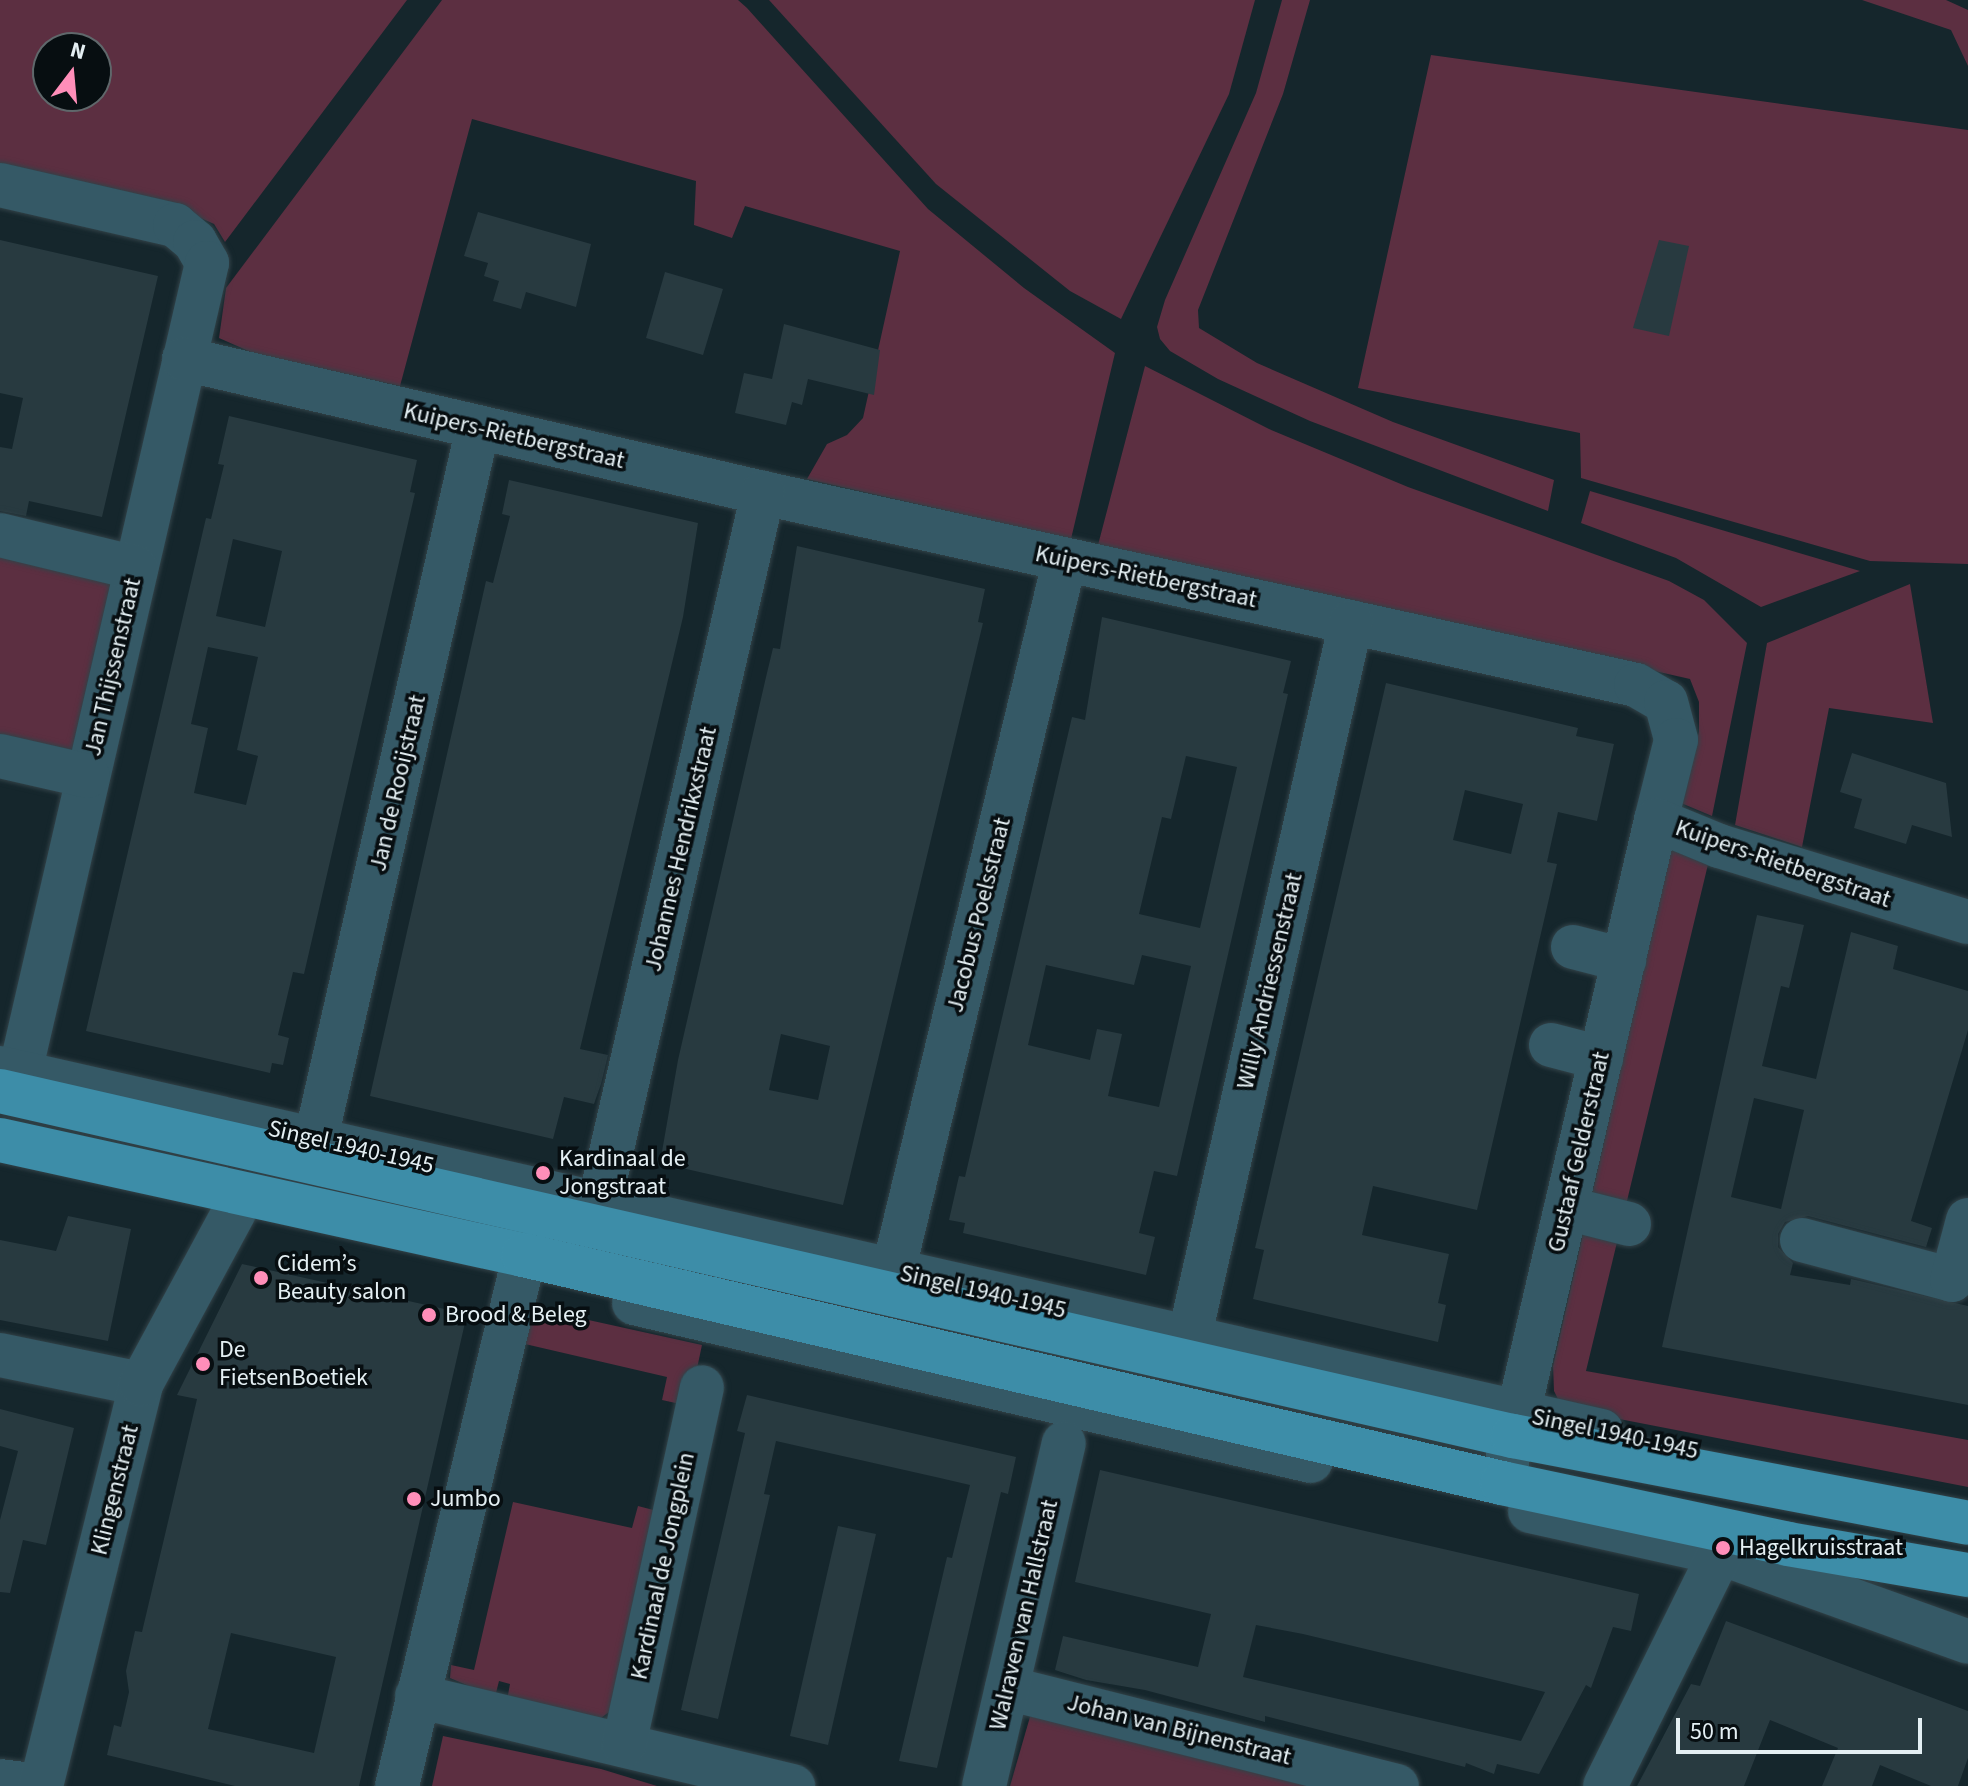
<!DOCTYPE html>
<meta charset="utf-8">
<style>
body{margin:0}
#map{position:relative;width:1968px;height:1786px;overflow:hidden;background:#15262c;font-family:"Source Sans 3",sans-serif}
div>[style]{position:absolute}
.green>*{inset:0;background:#5c2f41}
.building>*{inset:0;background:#283a40}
.roads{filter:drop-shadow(0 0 2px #324248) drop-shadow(0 0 2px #324248)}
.minor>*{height:44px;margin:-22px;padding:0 22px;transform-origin:22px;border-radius:22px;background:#355966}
.major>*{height:44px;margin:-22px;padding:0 22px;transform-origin:22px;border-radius:22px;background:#3d8da8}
.dots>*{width:22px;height:22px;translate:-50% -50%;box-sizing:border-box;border:4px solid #070e11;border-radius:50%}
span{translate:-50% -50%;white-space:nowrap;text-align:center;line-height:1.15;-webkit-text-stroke:7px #070e11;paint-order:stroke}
.street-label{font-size:24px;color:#e4eff3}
.poi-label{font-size:24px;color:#e4eff3}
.left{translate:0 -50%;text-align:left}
.north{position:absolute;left:32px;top:32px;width:80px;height:80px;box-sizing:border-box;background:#070e11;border:2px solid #5f686b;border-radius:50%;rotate:16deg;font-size:22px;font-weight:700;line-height:32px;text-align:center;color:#e4eff3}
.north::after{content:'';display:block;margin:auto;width:28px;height:36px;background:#ff8eb9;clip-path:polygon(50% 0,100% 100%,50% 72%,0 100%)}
.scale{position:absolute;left:1676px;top:1718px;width:246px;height:36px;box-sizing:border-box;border:4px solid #e4eff3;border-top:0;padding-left:10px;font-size:24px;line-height:28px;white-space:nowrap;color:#e4eff3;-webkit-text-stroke:6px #070e11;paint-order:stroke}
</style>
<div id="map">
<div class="green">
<i style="clip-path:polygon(evenodd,0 0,407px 0,225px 242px,214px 224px,196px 216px,0 170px,0 0,48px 48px,96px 48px,96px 96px,48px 96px,48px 48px)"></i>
<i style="clip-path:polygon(442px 0,738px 0,747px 8px,928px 209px,1024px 288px,1115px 353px,1071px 539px,807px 479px,827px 444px,847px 435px,863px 418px,900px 251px,745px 206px,732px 238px,694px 225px,696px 181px,472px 119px,400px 386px,253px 353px,219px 338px,226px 288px)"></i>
<i style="clip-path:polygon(769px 0,1255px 0,1229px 94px,1121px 319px,1070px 291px,936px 184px)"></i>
<i style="clip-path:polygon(1282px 0,1310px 0,1283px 94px,1198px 310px,1199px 328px,1257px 363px,1393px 422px,1554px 480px,1548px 511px,1310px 421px,1218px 379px,1170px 351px,1160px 339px,1157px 327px,1165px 300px,1256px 93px)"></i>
<i style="clip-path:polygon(1862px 0,1946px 0,1968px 10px,1968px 66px,1951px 30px)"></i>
<i style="clip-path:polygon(1431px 55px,1968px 130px,1968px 564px,1870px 561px,1581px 478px,1580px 433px,1358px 388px)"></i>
<i style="clip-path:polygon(1145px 366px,1269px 429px,1408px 487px,1669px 581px,1704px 600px,1747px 643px,1712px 816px,1681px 803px,1699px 732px,1699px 702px,1690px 679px,1098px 545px)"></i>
<i style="clip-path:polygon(1590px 491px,1860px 571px,1761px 607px,1676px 558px,1581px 523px)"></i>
<i style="clip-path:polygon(0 547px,118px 575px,74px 759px,0 740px)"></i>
<i style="clip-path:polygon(1910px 584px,1933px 723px,1829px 708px,1802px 847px,1735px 825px,1767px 643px)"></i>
<i style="clip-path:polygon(1674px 834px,1711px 852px,1586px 1371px,1968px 1440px,1968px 1487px,1573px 1410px,1560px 1403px,1554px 1391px,1553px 1366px)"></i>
<i style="clip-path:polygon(534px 1308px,702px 1345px,689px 1406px,662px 1400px,667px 1377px,525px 1344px)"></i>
<i style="clip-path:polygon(513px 1502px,632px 1528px,638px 1506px,661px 1512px,609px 1712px,601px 1718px,507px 1700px,510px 1684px,499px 1681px,495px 1697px,450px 1678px,451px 1665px,474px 1670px)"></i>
<i style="clip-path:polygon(1032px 1710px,1365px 1786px,1010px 1786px)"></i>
<i style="clip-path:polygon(443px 1736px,601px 1769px,657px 1786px,432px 1786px)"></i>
</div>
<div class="building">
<i style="clip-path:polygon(478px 212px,591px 244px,576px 307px,526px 292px,521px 309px,493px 301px,499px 281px,484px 276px,488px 263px,464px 256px)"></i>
<i style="clip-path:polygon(0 240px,158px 276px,102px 517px,29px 501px,26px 516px,0 511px,0 447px,12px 449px,23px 398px,0 393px)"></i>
<i style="clip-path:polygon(1659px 240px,1689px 246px,1669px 336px,1633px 328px)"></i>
<i style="clip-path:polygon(665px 272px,723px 289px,703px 355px,646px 338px)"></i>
<i style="clip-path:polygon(784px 324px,880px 350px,874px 395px,808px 379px,802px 405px,792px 402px,786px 425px,735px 413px,744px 373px,772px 379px)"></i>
<i style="clip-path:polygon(evenodd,229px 416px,417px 460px,410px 492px,415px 493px,304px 974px,293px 972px,278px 1035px,289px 1038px,283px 1065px,272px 1063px,270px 1073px,86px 1031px,206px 518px,211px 519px,224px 465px,218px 464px,229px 416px,233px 539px,282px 551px,265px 627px,216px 616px,233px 539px,229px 416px,208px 647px,258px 657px,237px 750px,258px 756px,246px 805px,194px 793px,208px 728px,191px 724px,208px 647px)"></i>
<i style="clip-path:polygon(509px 480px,698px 523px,683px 617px,580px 1049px,608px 1055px,601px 1084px,594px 1104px,564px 1097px,553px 1139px,370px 1096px,486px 581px,493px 583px,510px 516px,502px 514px)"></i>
<i style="clip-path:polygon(evenodd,797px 546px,985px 589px,978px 622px,983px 623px,843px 1205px,660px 1163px,678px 1060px,766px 677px,773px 648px,780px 649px,797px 546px,781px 1034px,830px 1046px,818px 1100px,769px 1090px,781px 1034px)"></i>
<i style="clip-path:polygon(evenodd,1102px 617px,1291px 661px,1283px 693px,1288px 694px,1177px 1176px,1154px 1171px,1139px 1233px,1155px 1237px,1146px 1275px,963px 1233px,965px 1223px,949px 1220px,959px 1176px,965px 1177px,1072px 717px,1085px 720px,1102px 617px,1186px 756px,1237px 767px,1200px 928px,1139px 914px,1162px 817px,1171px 819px,1186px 756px,1102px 617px,1142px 955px,1191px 966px,1159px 1107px,1108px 1096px,1122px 1034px,1097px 1029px,1090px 1060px,1028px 1045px,1046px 965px,1134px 985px,1142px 955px)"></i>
<i style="clip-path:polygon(evenodd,1386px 683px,1578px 728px,1576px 736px,1614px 744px,1597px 821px,1558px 812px,1547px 862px,1557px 864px,1477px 1210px,1373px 1186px,1362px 1235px,1449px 1254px,1438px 1303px,1446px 1305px,1438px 1342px,1253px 1299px,1264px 1250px,1255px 1248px,1386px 683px,1465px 790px,1523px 804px,1511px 854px,1453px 840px,1465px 790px)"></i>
<i style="clip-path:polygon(1852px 753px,1946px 783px,1952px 837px,1912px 825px,1906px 844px,1854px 828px,1862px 799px,1840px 792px)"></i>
<i style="clip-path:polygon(evenodd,1757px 915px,1804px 925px,1789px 988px,1781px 986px,1762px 1066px,1816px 1079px,1851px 932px,1898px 946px,1893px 969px,1968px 991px,1968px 1030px,1911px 1221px,1932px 1228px,1926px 1247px,1808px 1216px,1785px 1222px,1778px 1234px,1778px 1247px,1793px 1263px,1790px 1275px,1850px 1285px,1851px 1279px,1968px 1306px,1968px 1405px,1662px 1347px,1757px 915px,1754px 1098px,1804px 1110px,1781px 1209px,1731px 1197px,1754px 1098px)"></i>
<i style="clip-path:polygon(68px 1216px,131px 1229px,108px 1341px,0 1320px,0 1240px,56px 1251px)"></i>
<i style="clip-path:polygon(evenodd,242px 1264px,467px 1314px,359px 1786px,235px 1786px,107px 1755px,114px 1725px,121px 1727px,129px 1692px,126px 1671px,135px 1631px,142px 1632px,197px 1399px,177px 1395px,242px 1264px,231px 1633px,336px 1657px,314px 1753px,208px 1729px,231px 1633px)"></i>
<i style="clip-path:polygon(747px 1395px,1016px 1457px,1008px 1494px,1001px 1492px,937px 1768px,899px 1761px,947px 1557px,952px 1558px,970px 1485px,940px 1478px,776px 1441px,764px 1494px,770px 1495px,718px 1719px,681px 1710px,745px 1433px,737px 1431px)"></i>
<i style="clip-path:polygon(0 1409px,74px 1428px,46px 1545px,23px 1540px,10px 1593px,0 1592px,0 1520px,18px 1451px,0 1446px)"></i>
<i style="clip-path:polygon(evenodd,1100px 1470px,1639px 1594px,1631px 1631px,1613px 1627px,1591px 1688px,1586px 1685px,1539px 1774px,1497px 1764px,1494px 1774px,1466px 1763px,1465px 1767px,1265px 1716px,1265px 1722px,1145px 1690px,1086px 1680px,1055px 1670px,1063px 1636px,1198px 1667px,1211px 1614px,1075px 1582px,1100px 1470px,1256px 1625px,1303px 1634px,1545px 1692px,1521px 1741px,1243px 1677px,1256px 1625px)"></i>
<i style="clip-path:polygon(838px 1526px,876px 1534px,828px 1745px,790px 1736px)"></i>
<i style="clip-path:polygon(1726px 1621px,1968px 1711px,1968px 1758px,1958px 1786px,1931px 1786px,1880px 1765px,1872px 1786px,1822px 1786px,1838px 1748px,1770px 1720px,1744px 1786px,1637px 1786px,1691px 1684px,1700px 1686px)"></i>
</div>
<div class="roads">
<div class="minor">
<i style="left:0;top:185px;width:180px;rotate:12.9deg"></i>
<i style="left:175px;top:225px;width:26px;rotate:40deg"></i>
<i style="left:195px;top:242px;width:24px;rotate:60deg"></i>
<i style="left:207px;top:263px;width:853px;rotate:103.01deg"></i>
<i style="left:184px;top:359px;width:594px;rotate:13.03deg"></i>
<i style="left:763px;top:493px;width:894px;rotate:12.4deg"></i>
<i style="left:1636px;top:685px;width:34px;rotate:30deg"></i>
<i style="left:1666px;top:702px;width:39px;rotate:75deg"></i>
<i style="left:1676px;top:740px;width:82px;rotate:104deg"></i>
<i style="left:1656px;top:820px;width:68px;rotate:22.4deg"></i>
<i style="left:1719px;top:846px;width:260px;rotate:17deg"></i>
<i style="left:0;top:535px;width:140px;rotate:13.6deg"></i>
<i style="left:0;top:756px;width:90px;rotate:12.8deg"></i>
<i style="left:1573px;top:947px;width:53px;rotate:14.3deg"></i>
<i style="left:1551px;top:1045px;width:52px;rotate:14.6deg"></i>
<i style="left:0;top:1068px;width:1642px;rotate:12.77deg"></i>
<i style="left:316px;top:1138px;width:729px;rotate:-77.16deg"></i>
<i style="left:599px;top:1205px;width:731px;rotate:-77.03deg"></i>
<i style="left:1566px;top:1208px;width:65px;rotate:14.3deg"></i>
<i style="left:1802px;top:1240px;width:155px;rotate:14.9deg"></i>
<i style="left:1952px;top:1280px;width:62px;rotate:-75.1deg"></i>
<i style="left:893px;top:1272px;width:733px;rotate:-76.44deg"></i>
<i style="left:634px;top:1303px;width:695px;rotate:13.14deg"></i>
<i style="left:1189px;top:1339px;width:735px;rotate:-77.27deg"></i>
<i style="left:0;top:1355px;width:144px;rotate:11.6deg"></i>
<i style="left:1502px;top:1483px;width:681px;rotate:-76.92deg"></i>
<i style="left:1530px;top:1511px;width:195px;rotate:12.5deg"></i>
<i style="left:1720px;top:1553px;width:263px;rotate:19.7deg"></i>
<i style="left:1007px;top:1688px;width:402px;rotate:14.1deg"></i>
<i style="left:417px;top:1696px;width:387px;rotate:13.5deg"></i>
<i style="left:624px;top:1745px;width:366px;rotate:-77.7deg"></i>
<i style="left:0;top:1781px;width:40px;rotate:7.1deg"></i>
<i style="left:41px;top:1786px;width:414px;rotate:-76deg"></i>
<i style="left:141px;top:1384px;width:196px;rotate:-61.6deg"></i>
<i style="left:397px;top:1786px;width:582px;rotate:-76.49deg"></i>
<i style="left:984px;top:1786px;width:352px;rotate:-76.9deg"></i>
<i style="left:1605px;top:1786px;width:260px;rotate:-63.7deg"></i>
</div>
<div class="major">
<i style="left:0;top:1091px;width:1552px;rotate:12.85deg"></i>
<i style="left:1513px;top:1436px;width:463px;rotate:10.8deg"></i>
<i style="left:0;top:1140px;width:535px;rotate:12.4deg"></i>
<i style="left:523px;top:1255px;width:1005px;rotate:13.11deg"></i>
<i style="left:1502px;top:1483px;width:292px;rotate:12deg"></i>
<i style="left:1788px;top:1544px;width:183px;rotate:9.8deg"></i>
</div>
</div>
<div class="dots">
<i style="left:543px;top:1173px;background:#ff8eb9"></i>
<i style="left:261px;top:1278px;background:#ff8eb9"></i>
<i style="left:429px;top:1315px;background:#ff8eb9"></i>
<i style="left:203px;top:1364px;background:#ff8eb9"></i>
<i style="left:414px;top:1499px;background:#ff8eb9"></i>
<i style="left:1723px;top:1548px;background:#ff8eb9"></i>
</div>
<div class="street-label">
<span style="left:514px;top:436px;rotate:13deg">Kuipers-Rietbergstraat</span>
<span style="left:1146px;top:577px;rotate:12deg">Kuipers-Rietbergstraat</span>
<span style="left:113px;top:667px;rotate:-77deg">Jan Thijssenstraat</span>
<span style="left:398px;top:783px;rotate:-77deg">Jan de Rooijstraat</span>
<span style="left:681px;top:849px;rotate:-77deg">Johannes Hendrikxstraat</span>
<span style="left:1783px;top:864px;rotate:19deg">Kuipers-Rietbergstraat</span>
<span style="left:979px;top:915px;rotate:-76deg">Jacobus Poelsstraat</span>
<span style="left:1270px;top:981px;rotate:-77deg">Willy Andriessenstraat</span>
<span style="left:351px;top:1147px;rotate:13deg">Singel 1940-1945</span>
<span style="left:1579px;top:1152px;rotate:-77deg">Gustaaf Gelderstraat</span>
<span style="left:983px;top:1292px;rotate:13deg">Singel 1940-1945</span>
<span style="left:1615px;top:1434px;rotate:12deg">Singel 1940-1945</span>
<span style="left:115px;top:1490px;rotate:-76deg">Klingenstraat</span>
<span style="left:663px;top:1566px;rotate:-78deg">Kardinaal de Jongplein</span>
<span style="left:1024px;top:1615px;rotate:-77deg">Walraven van Hallstraat</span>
<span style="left:1179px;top:1730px;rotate:14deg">Johan van Bijnenstraat</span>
</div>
<div class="poi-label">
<span class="left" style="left:559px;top:1173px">Kardinaal de<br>Jongstraat</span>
<span class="left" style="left:277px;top:1278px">Cidem’s<br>Beauty salon</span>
<span class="left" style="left:445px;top:1315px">Brood &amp; Beleg</span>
<span class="left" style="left:219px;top:1364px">De<br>FietsenBoetiek</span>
<span class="left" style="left:430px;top:1499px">Jumbo</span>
<span class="left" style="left:1739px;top:1548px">Hagelkruisstraat</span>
</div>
<div class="north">N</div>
<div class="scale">50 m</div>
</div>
